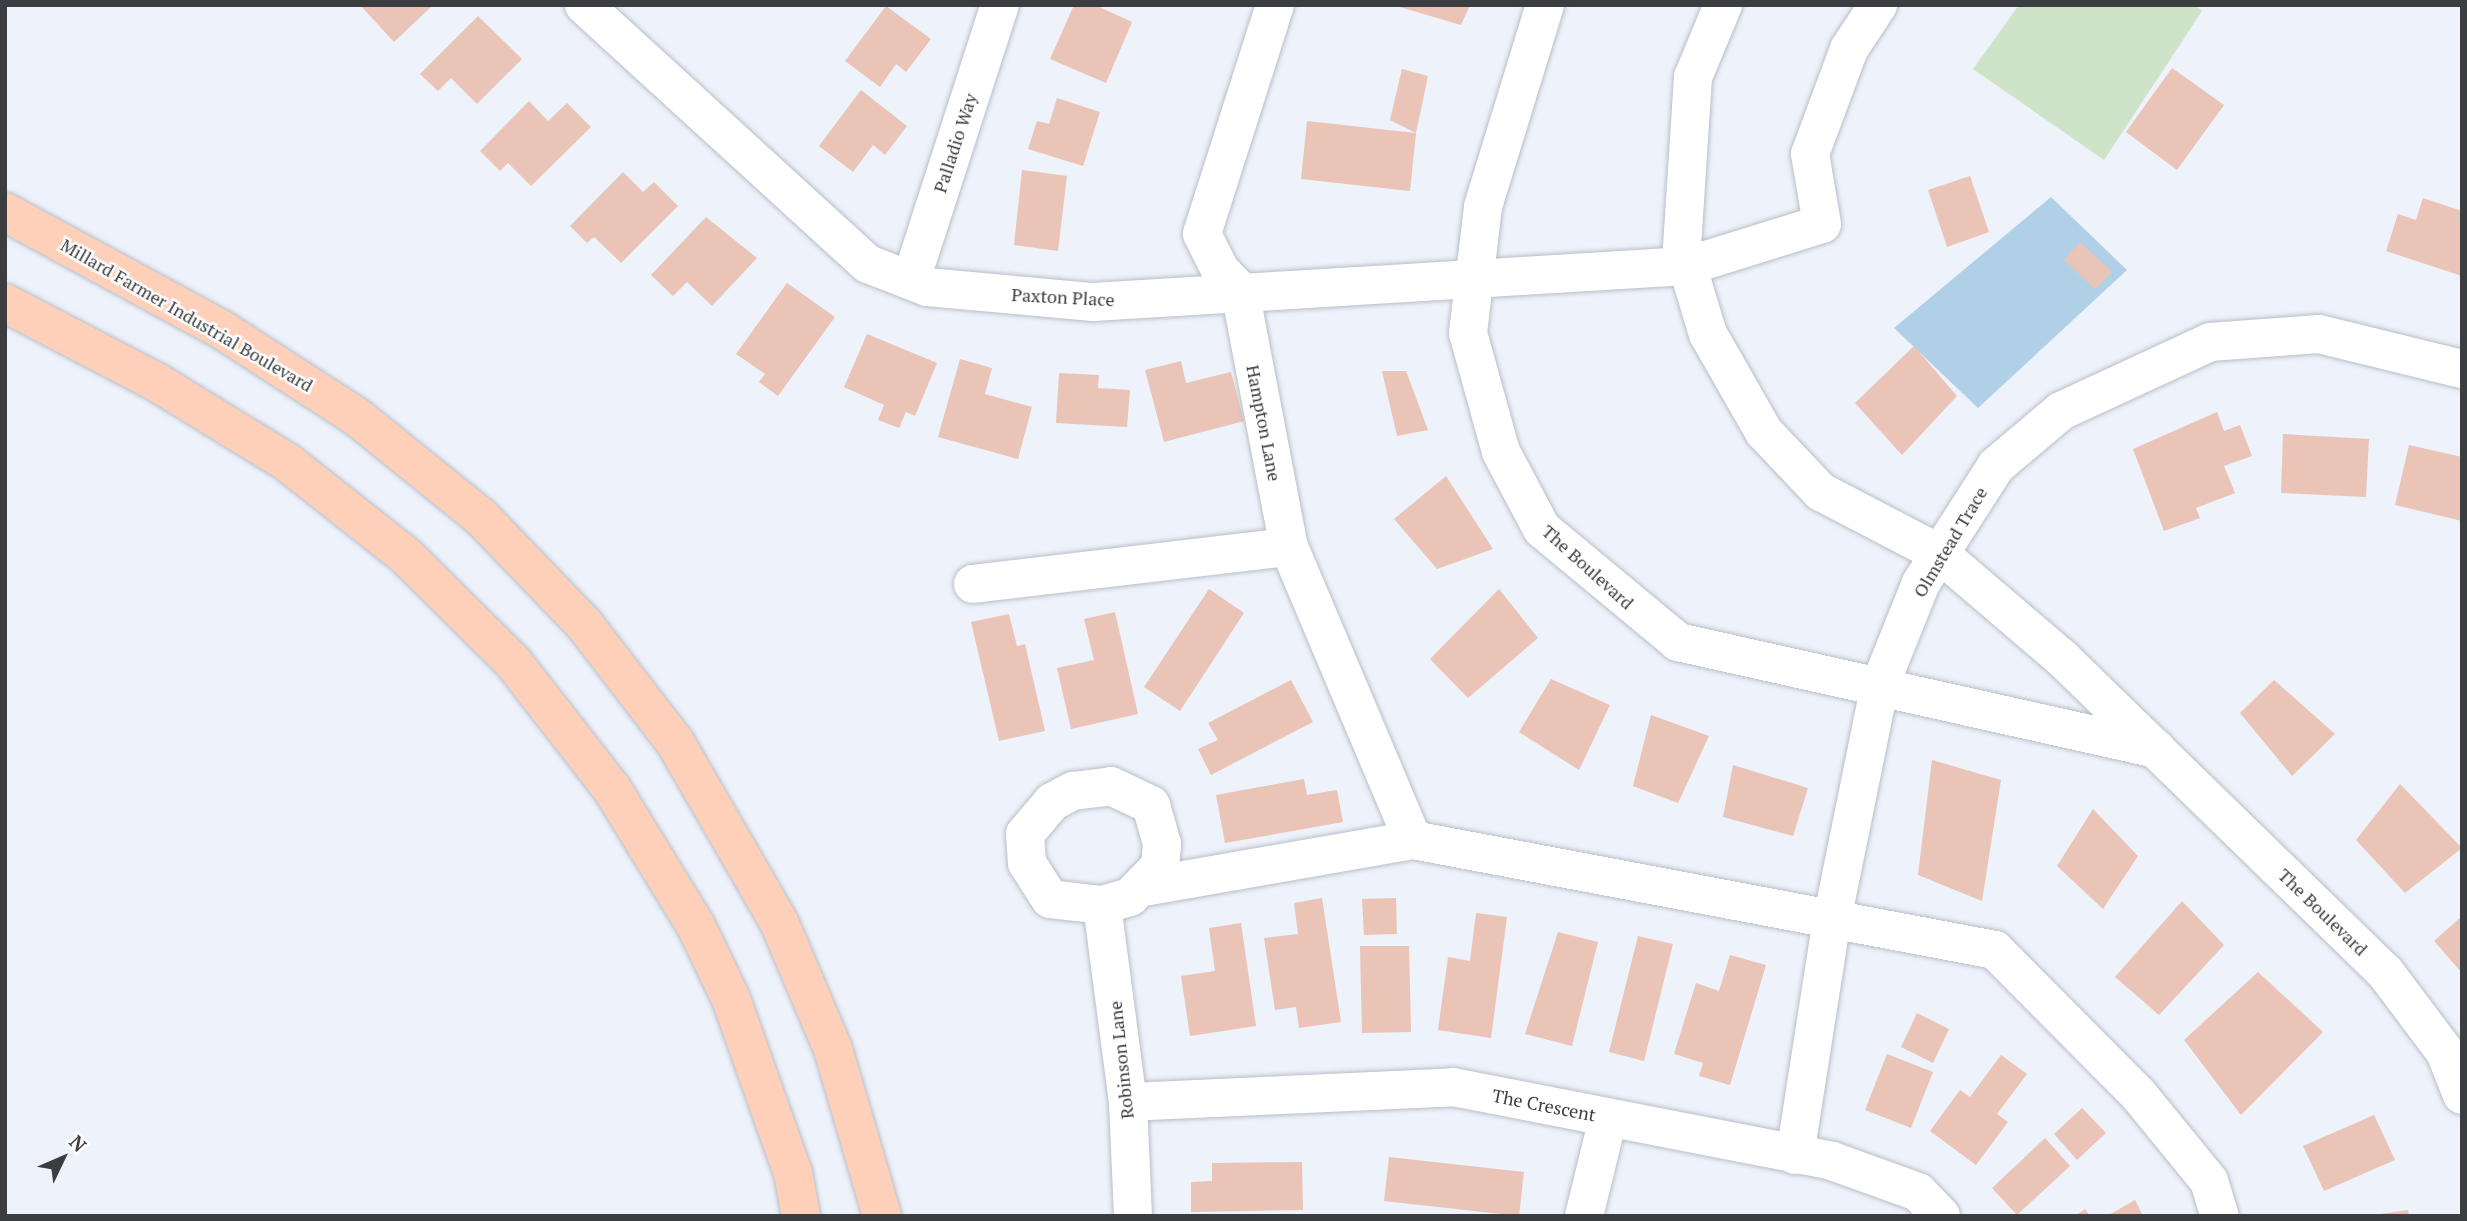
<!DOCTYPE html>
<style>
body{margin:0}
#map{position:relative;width:2467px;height:1221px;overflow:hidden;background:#edf2fb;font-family:"PT Serif",serif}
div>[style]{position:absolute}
.green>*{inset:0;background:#cee3c8}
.water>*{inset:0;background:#b0d0e8}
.building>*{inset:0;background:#eac4b7}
.roads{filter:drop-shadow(0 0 2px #b9bec7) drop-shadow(0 0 2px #b9bec7)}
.minor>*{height:38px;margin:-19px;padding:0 19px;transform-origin:19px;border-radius:19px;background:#fff}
.major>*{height:38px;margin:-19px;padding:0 19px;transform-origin:19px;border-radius:19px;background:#fed0b9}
span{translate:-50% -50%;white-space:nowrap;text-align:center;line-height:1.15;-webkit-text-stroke:5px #fff;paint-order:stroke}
.street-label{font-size:18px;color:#3b3d40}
.frame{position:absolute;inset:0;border:7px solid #3b3d40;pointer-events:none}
.north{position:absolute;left:28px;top:1123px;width:70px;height:70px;-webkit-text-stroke:5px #fff;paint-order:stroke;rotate:46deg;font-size:19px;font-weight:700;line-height:28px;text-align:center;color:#3b3d40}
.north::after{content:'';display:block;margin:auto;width:24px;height:32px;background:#3b3d40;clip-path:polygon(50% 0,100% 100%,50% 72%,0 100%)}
</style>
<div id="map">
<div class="green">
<i style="clip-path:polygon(2019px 5px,2194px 5px,2202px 11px,2104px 160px,1973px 69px)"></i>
</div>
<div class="water">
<i style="clip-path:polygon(2051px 197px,2127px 270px,1978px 408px,1894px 328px)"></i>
</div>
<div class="building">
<i style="clip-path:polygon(360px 5px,433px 5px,394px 42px)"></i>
<i style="clip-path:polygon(1074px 5px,1095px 5px,1132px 22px,1106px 83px,1050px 59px)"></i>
<i style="clip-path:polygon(1393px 5px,1470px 5px,1461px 25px)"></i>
<i style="clip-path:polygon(886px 6px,931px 39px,906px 72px,896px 64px,880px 87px,845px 61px)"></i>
<i style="clip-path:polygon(478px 16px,522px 59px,477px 104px,451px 78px,438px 91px,420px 74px)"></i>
<i style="clip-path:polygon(2172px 68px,2224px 105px,2177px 170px,2126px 132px)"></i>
<i style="clip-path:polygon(1402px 69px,1428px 76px,1416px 133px,1390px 120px)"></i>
<i style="clip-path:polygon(861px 90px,907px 126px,885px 155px,873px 145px,853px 172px,819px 146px)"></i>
<i style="clip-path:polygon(1057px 98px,1100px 112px,1083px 166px,1028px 149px,1037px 121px,1049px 124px)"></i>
<i style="clip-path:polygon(529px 101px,548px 121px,567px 103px,591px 127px,531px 186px,508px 163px,500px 171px,480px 151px)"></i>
<i style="clip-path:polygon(1307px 121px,1416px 133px,1410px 191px,1301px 179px)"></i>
<i style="clip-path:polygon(1022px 170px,1067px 176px,1058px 251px,1014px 245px)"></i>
<i style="clip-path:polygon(623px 172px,643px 192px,654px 182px,678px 206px,621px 263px,594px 237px,587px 243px,570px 226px)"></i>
<i style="clip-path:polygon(1970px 176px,1989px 232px,1947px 247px,1928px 190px)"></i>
<i style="clip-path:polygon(2423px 198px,2462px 211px,2462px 276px,2386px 251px,2398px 214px,2416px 220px)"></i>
<i style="clip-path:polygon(706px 217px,757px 258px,712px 306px,687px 282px,673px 296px,651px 275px)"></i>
<i style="clip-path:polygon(2080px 242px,2112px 272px,2095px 289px,2064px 260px)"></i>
<i style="clip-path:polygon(787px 283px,835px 317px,778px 396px,759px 382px,765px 374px,736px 354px)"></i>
<i style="clip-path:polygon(867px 334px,937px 363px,915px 416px,906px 412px,899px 428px,878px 420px,884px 405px,844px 387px)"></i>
<i style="clip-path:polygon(1914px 346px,1957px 396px,1902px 455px,1855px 403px)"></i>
<i style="clip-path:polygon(960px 359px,992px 368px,985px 394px,1032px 407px,1018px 459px,938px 437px)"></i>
<i style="clip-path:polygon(1181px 361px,1186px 383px,1231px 372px,1244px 421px,1164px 442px,1145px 370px)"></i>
<i style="clip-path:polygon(1382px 371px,1406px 371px,1428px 430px,1397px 436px)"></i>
<i style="clip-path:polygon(1059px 373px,1099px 375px,1098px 388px,1130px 390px,1127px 427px,1056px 423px)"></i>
<i style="clip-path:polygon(2217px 412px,2224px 431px,2240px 425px,2252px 456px,2224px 466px,2235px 493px,2196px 508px,2200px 518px,2164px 531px,2133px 449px)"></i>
<i style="clip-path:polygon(2283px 434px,2369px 439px,2366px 497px,2281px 493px)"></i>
<i style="clip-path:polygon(2409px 445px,2462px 457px,2462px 521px,2395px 505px)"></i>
<i style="clip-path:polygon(1446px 476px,1493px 549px,1437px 569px,1394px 519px)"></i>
<i style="clip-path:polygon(1209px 589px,1244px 613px,1180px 711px,1144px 687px)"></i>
<i style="clip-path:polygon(1499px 589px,1538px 638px,1468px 698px,1430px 659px)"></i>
<i style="clip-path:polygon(1115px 612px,1138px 714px,1071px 729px,1057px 668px,1094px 660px,1084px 619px)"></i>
<i style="clip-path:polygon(1009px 614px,1017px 646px,1025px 644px,1045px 731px,999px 741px,971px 622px)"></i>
<i style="clip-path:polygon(1551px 679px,1610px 705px,1579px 770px,1519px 732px)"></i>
<i style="clip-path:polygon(1291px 680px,1313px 722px,1211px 775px,1198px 749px,1218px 740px,1208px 723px)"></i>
<i style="clip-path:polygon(2274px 680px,2335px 734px,2292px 776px,2240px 713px)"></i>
<i style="clip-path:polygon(1651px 715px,1709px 736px,1678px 803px,1633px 786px)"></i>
<i style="clip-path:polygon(1932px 760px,2001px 780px,1982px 901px,1918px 875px)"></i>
<i style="clip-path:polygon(1733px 765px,1808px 788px,1793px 836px,1723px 817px)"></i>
<i style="clip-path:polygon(1304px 779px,1307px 795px,1337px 790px,1343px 822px,1225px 843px,1216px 795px)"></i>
<i style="clip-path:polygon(2400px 784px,2462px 848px,2405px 893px,2356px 840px)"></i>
<i style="clip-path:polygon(2093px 809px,2138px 856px,2103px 909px,2057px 866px)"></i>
<i style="clip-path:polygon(1322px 898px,1341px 1022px,1299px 1028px,1296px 1007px,1275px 1010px,1264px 938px,1298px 934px,1294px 903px)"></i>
<i style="clip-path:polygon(1396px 898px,1397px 934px,1364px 935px,1362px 899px)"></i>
<i style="clip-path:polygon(2182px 901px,2224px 945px,2159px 1015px,2115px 977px)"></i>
<i style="clip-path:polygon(1476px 913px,1507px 917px,1491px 1038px,1438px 1030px,1448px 957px,1470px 961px)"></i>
<i style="clip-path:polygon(2462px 916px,2462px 973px,2434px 941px)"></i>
<i style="clip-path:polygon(1241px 923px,1256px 1026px,1190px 1036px,1181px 976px,1215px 971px,1209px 928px)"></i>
<i style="clip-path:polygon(1558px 932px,1598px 942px,1572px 1046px,1525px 1034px)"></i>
<i style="clip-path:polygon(1638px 936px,1673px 944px,1644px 1061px,1609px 1052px)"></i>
<i style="clip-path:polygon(1360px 946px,1409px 946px,1411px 1032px,1362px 1033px)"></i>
<i style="clip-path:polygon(1730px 955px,1766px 965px,1730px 1085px,1699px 1076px,1703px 1063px,1674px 1054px,1696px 983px,1719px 991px)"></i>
<i style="clip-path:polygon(2258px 972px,2323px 1032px,2241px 1115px,2184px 1040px)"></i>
<i style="clip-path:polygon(1917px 1013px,1949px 1029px,1933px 1063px,1901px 1047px)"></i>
<i style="clip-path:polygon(1887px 1054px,1933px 1072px,1911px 1128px,1865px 1110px)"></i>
<i style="clip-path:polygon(2001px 1055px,2027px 1074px,1997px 1114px,2008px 1122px,1976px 1165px,1930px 1131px,1960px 1090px,1970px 1097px)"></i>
<i style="clip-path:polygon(2082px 1108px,2106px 1133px,2077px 1160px,2054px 1134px)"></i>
<i style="clip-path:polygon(2374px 1115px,2395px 1160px,2324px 1191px,2303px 1146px)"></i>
<i style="clip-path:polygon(2045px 1138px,2070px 1166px,2017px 1215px,1992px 1188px)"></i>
<i style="clip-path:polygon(1389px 1157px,1524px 1172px,1519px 1216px,1384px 1201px)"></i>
<i style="clip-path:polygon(1302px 1162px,1303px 1210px,1191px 1212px,1191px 1182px,1212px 1181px,1212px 1163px)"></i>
<i style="clip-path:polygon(2135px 1200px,2143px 1216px,2107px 1216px)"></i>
<i style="clip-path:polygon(2085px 1209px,2090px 1216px,2075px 1216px)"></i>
<i style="clip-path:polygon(2408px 1210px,2409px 1216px,2381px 1216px,2381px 1214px)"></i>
</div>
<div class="roads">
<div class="minor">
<i style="left:584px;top:5px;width:384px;rotate:42.4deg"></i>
<i style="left:868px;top:264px;width:63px;rotate:21.3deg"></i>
<i style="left:927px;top:287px;width:167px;rotate:5.2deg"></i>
<i style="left:1093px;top:302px;width:595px;rotate:-3.47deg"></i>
<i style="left:1687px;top:266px;width:141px;rotate:-17.3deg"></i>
<i style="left:1822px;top:224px;width:71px;rotate:-99.7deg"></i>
<i style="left:1810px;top:154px;width:112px;rotate:-69.6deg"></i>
<i style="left:1849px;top:49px;width:53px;rotate:-56.6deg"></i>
<i style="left:1275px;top:5px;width:240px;rotate:107.7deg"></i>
<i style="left:1202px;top:234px;width:40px;rotate:63.4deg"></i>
<i style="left:1220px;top:270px;width:29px;rotate:46deg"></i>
<i style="left:1240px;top:291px;width:261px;rotate:79.2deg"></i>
<i style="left:1289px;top:547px;width:318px;rotate:67.1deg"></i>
<i style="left:1545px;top:5px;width:211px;rotate:107.1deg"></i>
<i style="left:1483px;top:207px;width:127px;rotate:96.8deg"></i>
<i style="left:1468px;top:333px;width:123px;rotate:74.5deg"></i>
<i style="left:1501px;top:452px;width:87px;rotate:62deg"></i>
<i style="left:1542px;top:529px;width:177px;rotate:39.7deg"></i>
<i style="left:1678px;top:642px;width:490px;rotate:12.6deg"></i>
<i style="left:1723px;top:5px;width:78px;rotate:112.6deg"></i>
<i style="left:1693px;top:77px;width:171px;rotate:93.7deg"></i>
<i style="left:1682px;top:248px;width:90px;rotate:73.2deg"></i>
<i style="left:1708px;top:334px;width:113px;rotate:60.3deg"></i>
<i style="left:1764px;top:432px;width:83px;rotate:46.5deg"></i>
<i style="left:1821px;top:492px;width:134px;rotate:27.5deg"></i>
<i style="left:1940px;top:554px;width:162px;rotate:40.5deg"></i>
<i style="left:2063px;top:659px;width:449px;rotate:44.2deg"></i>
<i style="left:2385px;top:972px;width:100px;rotate:53.1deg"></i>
<i style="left:2445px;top:1052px;width:46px;rotate:68.4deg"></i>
<i style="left:911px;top:280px;width:289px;rotate:-72.1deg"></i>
<i style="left:973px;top:584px;width:318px;rotate:-6.7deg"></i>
<i style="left:1111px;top:786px;width:44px;rotate:25.4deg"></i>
<i style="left:1151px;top:805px;width:41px;rotate:74.2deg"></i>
<i style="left:1162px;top:844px;width:22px;rotate:95deg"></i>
<i style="left:1160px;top:866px;width:43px;rotate:134.1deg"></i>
<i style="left:1130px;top:897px;width:29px;rotate:164deg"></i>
<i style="left:1102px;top:905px;width:52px;rotate:-173.4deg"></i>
<i style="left:1050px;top:899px;width:43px;rotate:-122.6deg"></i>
<i style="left:1027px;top:863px;width:29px;rotate:-94deg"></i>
<i style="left:1025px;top:834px;width:42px;rotate:-49.8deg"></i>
<i style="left:1052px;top:802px;width:24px;rotate:-28deg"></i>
<i style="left:1073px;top:791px;width:38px;rotate:-7deg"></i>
<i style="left:1144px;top:887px;width:273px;rotate:-9.9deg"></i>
<i style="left:1413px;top:840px;width:592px;rotate:10.7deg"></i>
<i style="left:1995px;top:950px;width:203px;rotate:45.2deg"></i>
<i style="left:2138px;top:1094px;width:112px;rotate:50.8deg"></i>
<i style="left:2209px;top:1181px;width:37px;rotate:73deg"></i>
<i style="left:1102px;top:905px;width:199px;rotate:82.5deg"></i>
<i style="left:1128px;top:1102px;width:114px;rotate:87.5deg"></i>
<i style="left:1128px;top:1102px;width:325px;rotate:-2.6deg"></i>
<i style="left:1453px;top:1087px;width:386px;rotate:11deg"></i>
<i style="left:1832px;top:1161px;width:91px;rotate:19.8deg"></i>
<i style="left:1918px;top:1192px;width:33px;rotate:46deg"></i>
<i style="left:1795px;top:1155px;width:238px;rotate:-81.1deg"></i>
<i style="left:1832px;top:920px;width:240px;rotate:-78.5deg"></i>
<i style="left:1880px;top:685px;width:110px;rotate:-68.1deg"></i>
<i style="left:1921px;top:583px;width:139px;rotate:-57.3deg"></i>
<i style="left:1996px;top:466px;width:85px;rotate:-40.2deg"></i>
<i style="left:2061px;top:411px;width:164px;rotate:-24.8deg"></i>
<i style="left:2210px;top:342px;width:109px;rotate:-4.2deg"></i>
<i style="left:2319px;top:334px;width:147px;rotate:13.8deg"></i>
<i style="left:1584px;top:1216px;width:101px;rotate:-76.2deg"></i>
</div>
<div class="major">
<i style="left:5px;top:212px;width:249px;rotate:28.5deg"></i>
<i style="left:224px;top:331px;width:158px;rotate:32.9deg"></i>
<i style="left:357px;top:417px;width:159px;rotate:38.9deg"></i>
<i style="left:481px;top:517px;width:149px;rotate:46.1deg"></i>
<i style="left:584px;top:624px;width:149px;rotate:52.4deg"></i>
<i style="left:675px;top:742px;width:208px;rotate:60deg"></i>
<i style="left:779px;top:922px;width:138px;rotate:67deg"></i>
<i style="left:833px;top:1049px;width:174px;rotate:73.6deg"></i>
<i style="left:5px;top:303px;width:173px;rotate:27.6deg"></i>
<i style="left:158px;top:383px;width:151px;rotate:31.5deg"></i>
<i style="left:287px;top:462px;width:152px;rotate:38.3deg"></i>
<i style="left:406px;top:556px;width:151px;rotate:44.7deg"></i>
<i style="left:513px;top:662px;width:161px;rotate:52.1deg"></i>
<i style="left:612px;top:789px;width:161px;rotate:58.5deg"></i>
<i style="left:696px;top:926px;width:81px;rotate:64.4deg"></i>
<i style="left:731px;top:999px;width:185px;rotate:70.4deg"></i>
<i style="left:793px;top:1173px;width:44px;rotate:79.5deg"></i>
</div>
</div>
<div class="street-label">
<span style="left:955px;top:143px;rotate:-72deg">Palladio Way</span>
<span style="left:1063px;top:297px;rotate:3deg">Paxton Place</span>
<span style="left:187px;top:315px;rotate:30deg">Millard Farmer Industrial Boulevard</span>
<span style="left:1264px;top:423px;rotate:79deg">Hampton Lane</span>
<span style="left:1950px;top:542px;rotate:-59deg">Olmstead Trace</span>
<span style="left:1588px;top:567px;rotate:42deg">The Boulevard</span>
<span style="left:2323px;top:912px;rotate:44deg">The Boulevard</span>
<span style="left:1121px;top:1060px;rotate:-96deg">Robinson Lane</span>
<span style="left:1544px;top:1105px;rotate:11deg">The Crescent</span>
</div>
<div class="frame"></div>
<div class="north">N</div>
</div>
